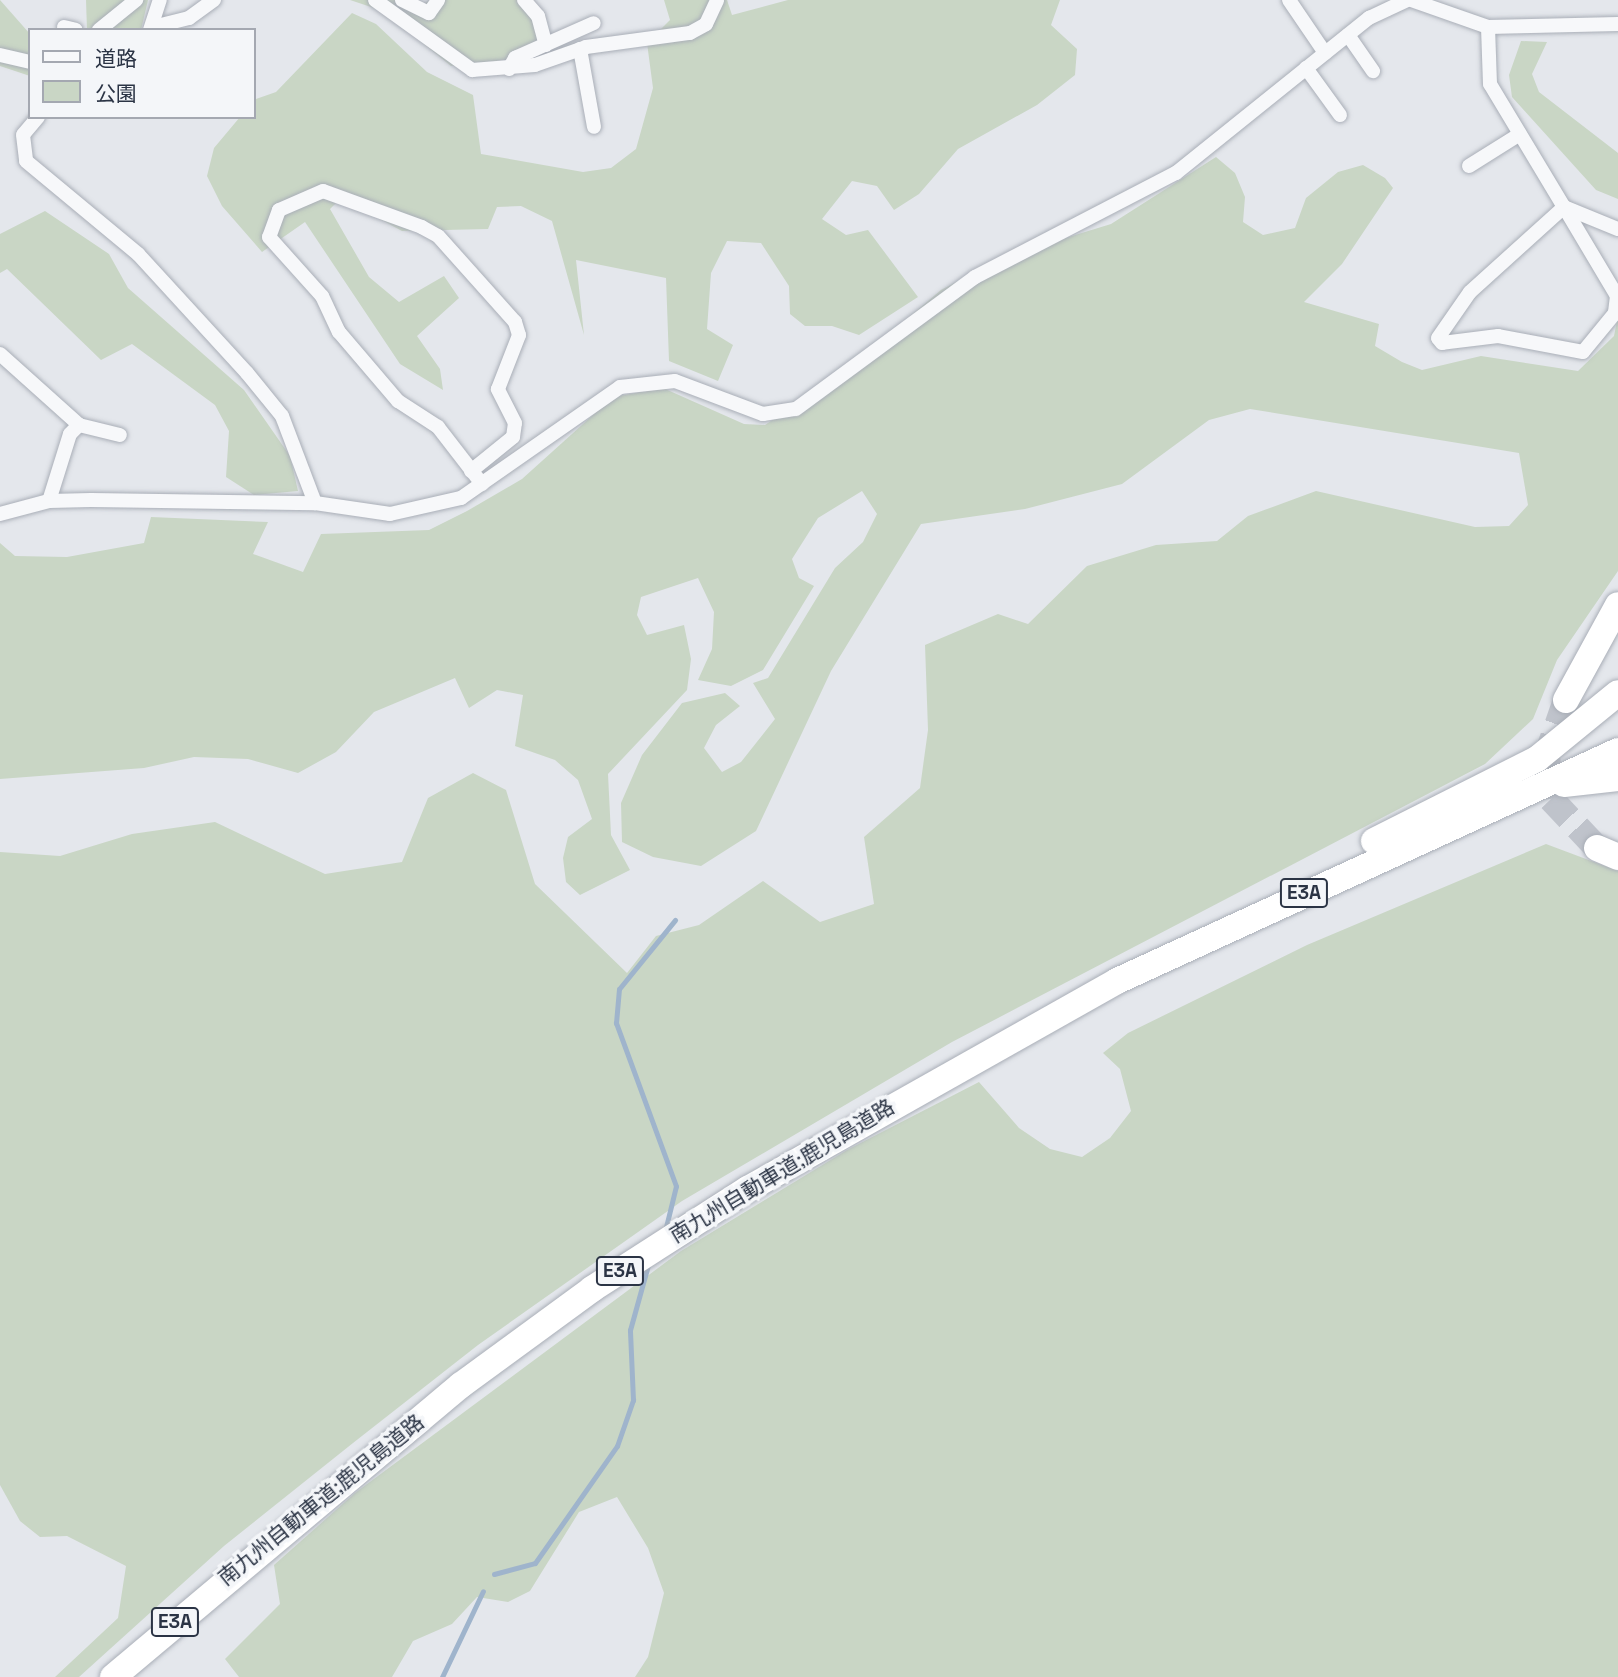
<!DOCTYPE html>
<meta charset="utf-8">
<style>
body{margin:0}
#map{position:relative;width:1618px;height:1677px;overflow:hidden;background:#e4e7ec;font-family:"Space Grotesk","Noto Sans JP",sans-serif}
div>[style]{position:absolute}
.green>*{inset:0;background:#c9d6c5}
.stream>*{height:5px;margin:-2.5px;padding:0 2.5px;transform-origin:2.5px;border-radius:2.5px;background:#9fb4cc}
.highway-tunnel>*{height:26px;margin-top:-13px;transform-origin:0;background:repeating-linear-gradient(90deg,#bfc3cb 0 26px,transparent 0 39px)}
.roads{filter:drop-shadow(0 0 2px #a9aeb7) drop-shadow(0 0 2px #a9aeb7)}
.street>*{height:14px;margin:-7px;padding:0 7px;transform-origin:7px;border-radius:7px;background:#f7f8fa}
.highway>*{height:26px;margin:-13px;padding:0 13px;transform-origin:13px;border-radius:13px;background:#fff}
span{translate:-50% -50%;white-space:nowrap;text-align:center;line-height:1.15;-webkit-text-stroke:7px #f4f6f9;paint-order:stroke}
.shield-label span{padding:2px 5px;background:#f4f6f9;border:2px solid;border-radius:5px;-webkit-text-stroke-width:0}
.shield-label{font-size:19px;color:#2b3445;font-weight:700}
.street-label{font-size:21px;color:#2b3445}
.legend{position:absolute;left:28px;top:28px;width:228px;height:91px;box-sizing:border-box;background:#f4f6f9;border:2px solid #a4a8b1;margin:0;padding:9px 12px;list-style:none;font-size:21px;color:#2b3445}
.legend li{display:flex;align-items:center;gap:14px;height:35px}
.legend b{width:35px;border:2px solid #a4a8b1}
</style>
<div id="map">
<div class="green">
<i style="clip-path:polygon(0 0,30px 34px,30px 76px,0 66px)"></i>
<i style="clip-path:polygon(86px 0,148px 0,141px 30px,87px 30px)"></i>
<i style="clip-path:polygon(350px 0,411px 0,420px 6px,430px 0,521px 0,552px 39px,542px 56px,451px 66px,383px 11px)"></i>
<i style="clip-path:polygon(664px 0,727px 0,732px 15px,788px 0,1060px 0,1051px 25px,1077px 49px,1075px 75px,1037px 105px,958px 149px,919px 194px,894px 210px,877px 186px,852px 181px,822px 219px,846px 235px,868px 230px,918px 297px,859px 335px,832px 326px,805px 326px,790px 314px,789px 286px,761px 243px,727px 241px,711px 273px,707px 329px,733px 345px,718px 381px,669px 361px,666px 278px,576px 260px,584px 335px,552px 221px,521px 206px,497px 207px,488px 229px,402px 231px,341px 198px,330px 209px,369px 277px,399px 302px,444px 276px,459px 298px,417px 336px,440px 369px,443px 390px,400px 364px,305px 222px,262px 252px,222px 206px,207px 176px,214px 148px,240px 117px,254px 117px,256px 99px,276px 92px,352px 13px,376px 24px,427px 72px,473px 95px,481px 154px,583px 172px,611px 168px,636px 149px,653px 88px,647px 43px,670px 20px)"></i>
<i style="clip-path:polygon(1521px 41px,1547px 42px,1532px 74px,1539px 92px,1618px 153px,1618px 199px,1596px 190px,1512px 97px,1509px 75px)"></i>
<i style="clip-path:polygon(1216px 157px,1235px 173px,1245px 197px,1243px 222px,1263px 235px,1295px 228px,1306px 198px,1338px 172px,1363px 165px,1385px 178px,1393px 188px,1342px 264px,1304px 302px,1379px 324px,1375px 346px,1402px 362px,1422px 370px,1481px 356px,1578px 371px,1614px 336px,1618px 316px,1618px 571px,1557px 660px,1533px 719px,1485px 764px,952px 1042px,682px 1201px,478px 1345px,353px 1443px,224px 1546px,79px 1677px,55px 1677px,118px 1618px,126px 1566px,67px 1536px,40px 1537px,20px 1521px,0 1485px,0 852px,60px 856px,132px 834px,215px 822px,325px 874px,402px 862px,428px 798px,473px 773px,506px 790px,535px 884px,627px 973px,656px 936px,699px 925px,763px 881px,820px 922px,874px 904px,864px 837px,920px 788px,928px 730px,925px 645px,998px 614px,1028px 624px,1087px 566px,1156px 545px,1217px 541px,1248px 516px,1316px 491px,1475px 527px,1509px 526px,1528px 505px,1519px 453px,1250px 409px,1209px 420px,1122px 484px,1025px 509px,921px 524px,831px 671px,756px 831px,701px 866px,653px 857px,622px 842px,621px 803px,642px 755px,682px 703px,725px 693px,740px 706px,716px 725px,704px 748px,722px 772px,741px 762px,775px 719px,753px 683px,768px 678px,835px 568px,863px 542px,877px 514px,862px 491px,818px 518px,792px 559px,799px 578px,814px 586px,763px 670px,731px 686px,698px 680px,712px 649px,714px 612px,698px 578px,641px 597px,637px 615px,647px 635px,684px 625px,691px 659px,687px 690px,608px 774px,611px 835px,630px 870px,580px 895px,566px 882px,563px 858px,568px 837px,592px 819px,578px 780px,555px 760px,515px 746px,523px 695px,497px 690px,469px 708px,455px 678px,374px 712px,336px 752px,298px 773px,248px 759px,194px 757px,144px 768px,0 779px,0 543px,15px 556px,67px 557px,144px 543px,151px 517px,268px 522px,253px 554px,303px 572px,321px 534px,429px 530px,467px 511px,522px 479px,613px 397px,663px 388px,744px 424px,765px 425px,855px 363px,941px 290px,1004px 257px,1111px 224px)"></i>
<i style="clip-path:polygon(45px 211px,109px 254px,128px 288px,244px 390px,290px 456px,298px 491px,254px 495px,226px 477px,229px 431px,215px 405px,132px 344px,101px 360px,7px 269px,0 273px,0 234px)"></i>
<i style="clip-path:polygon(1546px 844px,1618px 871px,1618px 1677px,635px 1677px,648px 1657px,664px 1593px,648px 1548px,617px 1497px,579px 1512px,530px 1591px,508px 1602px,477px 1597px,452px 1624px,413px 1641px,392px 1677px,239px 1677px,225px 1659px,280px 1604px,274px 1565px,355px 1493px,681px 1251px,847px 1150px,979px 1082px,1019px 1128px,1050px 1149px,1082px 1157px,1110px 1138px,1131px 1111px,1120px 1069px,1103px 1053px,1128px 1033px,1307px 945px)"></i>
</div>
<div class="stream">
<i style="left:665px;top:1231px;width:46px;rotate:-76.3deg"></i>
<i style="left:676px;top:1186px;width:174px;rotate:-110.2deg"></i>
<i style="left:616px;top:1023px;width:34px;rotate:-85deg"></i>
<i style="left:619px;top:989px;width:89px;rotate:-50.9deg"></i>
<i style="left:494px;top:1574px;width:42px;rotate:-15deg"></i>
<i style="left:535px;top:1563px;width:143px;rotate:-55deg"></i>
<i style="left:617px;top:1446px;width:49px;rotate:-70.8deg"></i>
<i style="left:633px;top:1400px;width:70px;rotate:-92.5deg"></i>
<i style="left:630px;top:1330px;width:67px;rotate:-74.5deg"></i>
<i style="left:442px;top:1677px;width:95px;rotate:-64.5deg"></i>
</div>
<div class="highway-tunnel">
<i style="left:1566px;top:700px;width:58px;rotate:109.1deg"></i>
<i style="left:1547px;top:755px;width:44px;rotate:84.8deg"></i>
<i style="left:1551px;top:799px;width:67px;rotate:46.8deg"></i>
</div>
<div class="roads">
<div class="street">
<i style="left:375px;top:0;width:120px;rotate:35.8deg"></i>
<i style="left:472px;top:70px;width:63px;rotate:-4.5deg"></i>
<i style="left:535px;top:65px;width:54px;rotate:-19.4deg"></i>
<i style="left:586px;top:47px;width:105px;rotate:-7.7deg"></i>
<i style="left:690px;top:33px;width:18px;rotate:-29deg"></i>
<i style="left:706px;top:24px;width:26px;rotate:-65deg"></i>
<i style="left:402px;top:0;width:30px;rotate:26deg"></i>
<i style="left:429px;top:13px;width:16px;rotate:-55deg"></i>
<i style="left:524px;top:0;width:21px;rotate:49deg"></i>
<i style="left:538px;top:16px;width:30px;rotate:75deg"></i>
<i style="left:1289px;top:0;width:64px;rotate:55.8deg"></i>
<i style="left:1411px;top:0;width:82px;rotate:19.3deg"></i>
<i style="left:1488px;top:27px;width:130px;rotate:-1.3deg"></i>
<i style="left:64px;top:27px;width:12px;rotate:14deg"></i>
<i style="left:153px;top:27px;width:37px;rotate:-14deg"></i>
<i style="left:189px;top:18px;width:31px;rotate:-36deg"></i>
<i style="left:1488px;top:27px;width:57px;rotate:88deg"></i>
<i style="left:1490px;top:84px;width:144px;rotate:59deg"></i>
<i style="left:1564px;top:207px;width:104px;rotate:59.2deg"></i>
<i style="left:1617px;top:296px;width:17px;rotate:97deg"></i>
<i style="left:1615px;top:313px;width:50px;rotate:129.4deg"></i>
<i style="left:1583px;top:352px;width:86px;rotate:-169.3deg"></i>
<i style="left:1498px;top:336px;width:56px;rotate:172.9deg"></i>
<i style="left:1442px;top:343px;width:6px;rotate:-129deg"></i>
<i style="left:1438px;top:338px;width:56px;rotate:-55.2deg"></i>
<i style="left:1470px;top:292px;width:127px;rotate:-42.1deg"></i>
<i style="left:99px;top:30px;width:48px;rotate:-39deg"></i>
<i style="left:150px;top:30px;width:32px;rotate:-72deg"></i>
<i style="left:1348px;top:35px;width:44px;rotate:55.2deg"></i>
<i style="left:580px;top:49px;width:79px;rotate:79.8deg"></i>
<i style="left:0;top:55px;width:31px;rotate:13deg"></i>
<i style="left:1306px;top:68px;width:58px;rotate:54.1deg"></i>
<i style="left:509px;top:69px;width:13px;rotate:-61deg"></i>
<i style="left:515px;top:58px;width:86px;rotate:-23.9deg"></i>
<i style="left:38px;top:117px;width:23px;rotate:130deg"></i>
<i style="left:23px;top:135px;width:26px;rotate:83deg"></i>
<i style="left:26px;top:161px;width:146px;rotate:39.7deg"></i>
<i style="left:138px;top:254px;width:161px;rotate:47.5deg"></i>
<i style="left:247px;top:373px;width:55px;rotate:50.9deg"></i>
<i style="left:282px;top:416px;width:93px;rotate:69.2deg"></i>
<i style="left:1469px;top:166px;width:60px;rotate:-32.1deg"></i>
<i style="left:1564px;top:207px;width:58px;rotate:22.2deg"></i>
<i style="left:0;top:354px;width:106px;rotate:41.9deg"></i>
<i style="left:471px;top:471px;width:54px;rotate:-39deg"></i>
<i style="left:513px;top:437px;width:14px;rotate:-82deg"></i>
<i style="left:515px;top:423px;width:38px;rotate:-117deg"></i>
<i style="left:498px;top:389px;width:58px;rotate:-68.7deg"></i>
<i style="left:519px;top:335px;width:14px;rotate:-107deg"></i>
<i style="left:515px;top:322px;width:115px;rotate:-131.8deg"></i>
<i style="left:438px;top:236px;width:18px;rotate:-151deg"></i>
<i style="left:422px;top:227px;width:105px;rotate:-160deg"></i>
<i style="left:323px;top:191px;width:48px;rotate:156.6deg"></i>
<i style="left:279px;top:210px;width:29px;rotate:110deg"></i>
<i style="left:269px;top:237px;width:79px;rotate:48.1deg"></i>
<i style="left:322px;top:296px;width:40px;rotate:65deg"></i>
<i style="left:339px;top:332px;width:91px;rotate:49.5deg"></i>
<i style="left:398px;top:401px;width:48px;rotate:33deg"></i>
<i style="left:438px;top:427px;width:72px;rotate:52.3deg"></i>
<i style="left:49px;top:501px;width:70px;rotate:-72.6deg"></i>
<i style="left:70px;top:434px;width:13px;rotate:-45deg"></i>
<i style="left:79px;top:425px;width:42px;rotate:13.7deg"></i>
<i style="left:0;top:514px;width:51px;rotate:-14.9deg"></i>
<i style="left:49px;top:501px;width:42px;rotate:-1.4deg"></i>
<i style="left:91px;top:500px;width:224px;rotate:0.8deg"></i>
<i style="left:315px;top:503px;width:76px;rotate:8.3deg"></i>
<i style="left:390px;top:514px;width:73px;rotate:-12.7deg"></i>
<i style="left:461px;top:498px;width:194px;rotate:-34.9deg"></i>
<i style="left:620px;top:387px;width:55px;rotate:-6.2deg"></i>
<i style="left:675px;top:381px;width:94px;rotate:20.6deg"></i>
<i style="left:763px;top:414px;width:33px;rotate:-9deg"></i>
<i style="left:796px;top:409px;width:222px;rotate:-36.4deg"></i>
<i style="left:975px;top:277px;width:226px;rotate:-27.4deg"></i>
<i style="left:1176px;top:173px;width:248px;rotate:-38.8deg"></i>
<i style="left:1369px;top:18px;width:42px;rotate:-25.3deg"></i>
</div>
<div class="highway">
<i style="left:1566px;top:700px;width:108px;rotate:-61.3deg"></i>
<i style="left:1564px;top:784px;width:54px;rotate:-6.3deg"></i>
<i style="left:1374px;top:841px;width:182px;rotate:-26.7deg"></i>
<i style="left:1537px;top:759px;width:104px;rotate:-39.2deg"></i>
<i style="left:1597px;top:848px;width:23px;rotate:23deg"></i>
<i style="left:113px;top:1677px;width:454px;rotate:-40deg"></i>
<i style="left:461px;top:1385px;width:162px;rotate:-36.2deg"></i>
<i style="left:592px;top:1289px;width:185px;rotate:-32.7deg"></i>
<i style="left:748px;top:1189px;width:424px;rotate:-29.4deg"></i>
<i style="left:1117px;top:981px;width:551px;rotate:-24.66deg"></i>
</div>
</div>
<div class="shield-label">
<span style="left:1304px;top:893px">E3A</span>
<span style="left:620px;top:1271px">E3A</span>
<span style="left:175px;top:1622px">E3A</span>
</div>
<div class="street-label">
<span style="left:782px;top:1171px;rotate:-31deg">南九州自動車道;鹿児島道路</span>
<span style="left:321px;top:1500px;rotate:-39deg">南九州自動車道;鹿児島道路</span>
</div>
<ul class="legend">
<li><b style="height:9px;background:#f7f8fa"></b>道路</li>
<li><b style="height:19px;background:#c9d6c5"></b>公園</li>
</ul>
</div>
